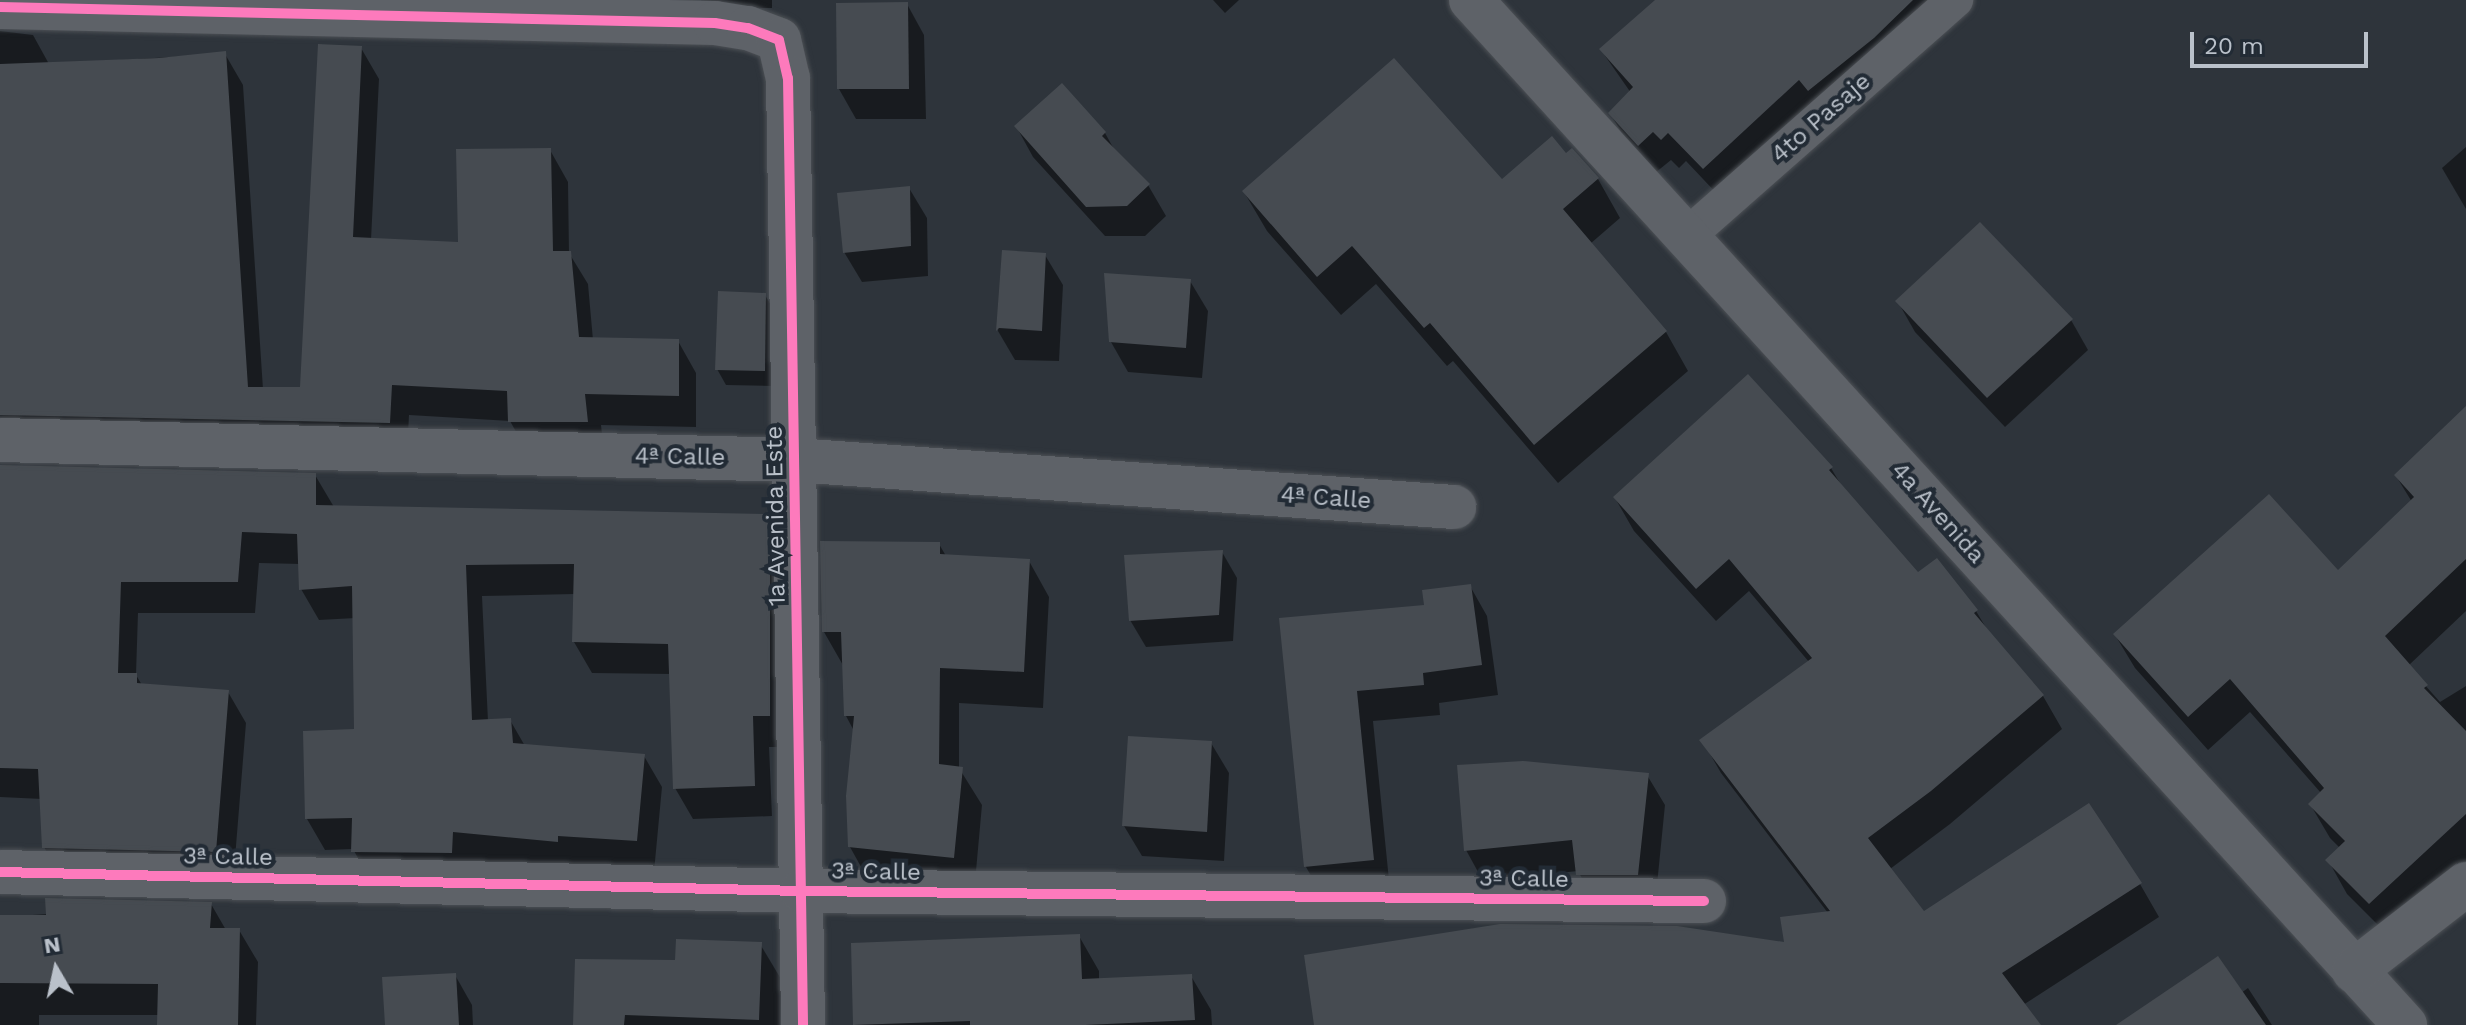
<!DOCTYPE html>
<meta charset="utf-8">
<style>
body{margin:0}
#map{position:relative;width:2466px;height:1025px;overflow:hidden;background:#2e343b;font-family:"Work Sans",sans-serif}
div>[style]{position:absolute}
.shadow>*{inset:0;background:#0007}
.building>*{inset:0;background:#464b51}
.roads{filter:drop-shadow(0 0 2px #4c5055) drop-shadow(0 0 2px #4c5055)}
.lane>*{height:36px;margin:-18px;padding:0 18px;transform-origin:18px;border-radius:18px;background:#5e6268}
.street>*{height:44px;margin:-22px;padding:0 22px;transform-origin:22px;border-radius:22px;background:#5e6268}
.cycleway>*{height:10px;margin:-5px;padding:0 5px;transform-origin:5px;border-radius:5px;background:#fd7abc}
span{translate:-50% -50%;white-space:nowrap;text-align:center;line-height:1.15;-webkit-text-stroke:8px #222b35;paint-order:stroke}
.street-label{font-size:24px;color:#bac1ca}
.north{position:absolute;left:16px;top:929px;width:80px;height:80px;-webkit-text-stroke:6px #222b35;paint-order:stroke;rotate:351deg;font-size:22px;font-weight:700;line-height:32px;text-align:center;color:#bac1ca}
.north::after{content:'';display:block;margin:auto;width:28px;height:36px;background:#bac1ca;clip-path:polygon(50% 0,100% 100%,50% 72%,0 100%)}
.scale{position:absolute;left:2190px;top:32px;width:178px;height:36px;box-sizing:border-box;border:4px solid #bac1ca;border-top:0;padding-left:10px;font-size:24px;line-height:28px;white-space:nowrap;color:#bac1ca;-webkit-text-stroke:6px #222b35;paint-order:stroke}
</style>
<div id="map">
<div class="shadow">
<i style="clip-path:polygon(701px 0,772px 0,772px 8px,706px 8px)"></i>
<i style="clip-path:polygon(1213px 0,1239px 0,1225px 13px)"></i>
<i style="clip-path:polygon(1658px 0,1962px 0,1720px 197px,1686px 161px,1679px 168px,1671px 160px,1655px 173px,1627px 142px,1610px 113px,1631px 93px,1601px 50px)"></i>
<i style="clip-path:polygon(907px 4px,924px 35px,926px 119px,856px 119px,839px 89px)"></i>
<i style="clip-path:polygon(0 31px,33px 35px,49px 64px,225px 54px,243px 85px,263px 389px,301px 389px,361px 48px,379px 79px,371px 240px,460px 244px,550px 150px,568px 182px,569px 253px,588px 284px,593px 340px,678px 341px,696px 373px,696px 427px,601px 425px,604px 452px,528px 453px,510px 421px,409px 415px,407px 454px,0 454px)"></i>
<i style="clip-path:polygon(1016px 126px,1105px 133px,1115px 151px,1148px 185px,1166px 216px,1145px 236px,1105px 236px,1033px 157px)"></i>
<i style="clip-path:polygon(2466px 147px,2466px 209px,2442px 168px)"></i>
<i style="clip-path:polygon(1572px 151px,1598px 179px,1620px 218px,1590px 244px,1666px 332px,1688px 371px,1558px 483px,1453px 361px,1447px 366px,1376px 284px,1341px 315px,1267px 231px,1244px 192px,1502px 181px,1566px 156px)"></i>
<i style="clip-path:polygon(909px 188px,927px 218px,928px 276px,862px 282px,844px 252px)"></i>
<i style="clip-path:polygon(1004px 252px,1045px 255px,1063px 285px,1059px 361px,1015px 360px,998px 331px)"></i>
<i style="clip-path:polygon(1190px 281px,1208px 311px,1202px 378px,1128px 372px,1111px 342px)"></i>
<i style="clip-path:polygon(765px 295px,774px 310px,773px 386px,726px 385px,717px 369px)"></i>
<i style="clip-path:polygon(1898px 302px,2071px 320px,2088px 350px,2005px 427px,1915px 332px)"></i>
<i style="clip-path:polygon(2466px 419px,2466px 611px,2408px 666px,2440px 702px,2466px 686px,2466px 863px,2389px 936px,2347px 894px,2328px 860px,2340px 848px,2330px 838px,2310px 804px,2321px 793px,2250px 712px,2208px 750px,2135px 668px,2115px 635px,2338px 573px,2412px 502px,2396px 476px)"></i>
<i style="clip-path:polygon(0 467px,315px 475px,334px 507px,769px 516px,787px 547px,787px 747px,769px 747px,772px 816px,693px 819px,675px 788px,671px 674px,592px 673px,574px 642px,575px 594px,482px 596px,488px 721px,510px 720px,525px 746px,644px 756px,662px 787px,654px 872px,371px 882px,353px 849px,325px 850px,307px 819px,356px 731px,356px 618px,319px 620px,301px 589px,300px 564px,259px 563px,255px 613px,138px 613px,136px 675px,142px 685px,228px 692px,246px 723px,233px 883px,62px 879px,44px 847px,42px 799px,0 797px)"></i>
<i style="clip-path:polygon(1831px 468px,1844px 490px,1918px 575px,1976px 611px,1991px 636px,2043px 696px,2062px 729px,1950px 824px,1890px 869px,1924px 913px,2140px 884px,2159px 917px,2023px 1005px,2038px 1025px,1316px 1025px,1786px 944px,1828px 913px,1721px 773px,1702px 740px,1809px 662px,1749px 591px,1716px 621px,1634px 531px,1615px 498px)"></i>
<i style="clip-path:polygon(939px 544px,946px 556px,1029px 561px,1049px 597px,1043px 708px,959px 703px,959px 768px,982px 805px,974px 893px,870px 883px,850px 847px,854px 731px,846px 716px,844px 667px,824px 632px)"></i>
<i style="clip-path:polygon(1222px 552px,1237px 578px,1233px 641px,1146px 647px,1130px 620px)"></i>
<i style="clip-path:polygon(1470px 586px,1487px 616px,1498px 695px,1439px 703px,1440px 715px,1373px 721px,1390px 890px,1323px 897px,1306px 867px,1281px 620px,1426px 607px)"></i>
<i style="clip-path:polygon(1211px 743px,1229px 773px,1224px 861px,1142px 856px,1124px 826px)"></i>
<i style="clip-path:polygon(1647px 775px,1665px 805px,1655px 905px,1596px 904px,1578px 871px,1483px 881px,1466px 850px)"></i>
<i style="clip-path:polygon(211px 904px,226px 930px,239px 930px,258px 962px,256px 1025px,159px 1025px,159px 1015px,39px 1015px,39px 1025px,0 1025px,0 917px)"></i>
<i style="clip-path:polygon(1079px 936px,1099px 971px,1099px 980px,1191px 976px,1211px 1010px,1212px 1025px,855px 1025px,853px 945px)"></i>
<i style="clip-path:polygon(760px 944px,781px 979px,780px 1025px,575px 1025px,677px 962px)"></i>
<i style="clip-path:polygon(455px 975px,472px 1005px,473px 1025px,387px 1025px)"></i>
<i style="clip-path:polygon(2248px 988px,2272px 1025px,2164px 1025px,2241px 993px)"></i>
</div>
<div class="building">
<i style="clip-path:polygon(1655px 0,1913px 0,1874px 38px,1808px 91px,1799px 80px,1703px 169px,1668px 133px,1661px 140px,1653px 132px,1638px 146px,1608px 113px,1633px 87px,1599px 49px)"></i>
<i style="clip-path:polygon(908px 2px,909px 89px,837px 89px,836px 3px)"></i>
<i style="clip-path:polygon(318px 44px,362px 46px,353px 237px,458px 242px,456px 149px,551px 148px,553px 251px,571px 251px,579px 337px,679px 339px,679px 396px,585px 394px,588px 422px,508px 422px,507px 391px,392px 385px,390px 423px,0 415px,0 64px,159px 58px,226px 51px,248px 387px,300px 387px)"></i>
<i style="clip-path:polygon(1394px 58px,1502px 179px,1552px 136px,1566px 153px,1572px 148px,1599px 178px,1563px 209px,1667px 331px,1534px 445px,1430px 323px,1424px 328px,1352px 246px,1317px 277px,1242px 191px)"></i>
<i style="clip-path:polygon(1062px 83px,1106px 132px,1102px 136px,1150px 184px,1127px 206px,1086px 207px,1014px 126px)"></i>
<i style="clip-path:polygon(910px 186px,911px 246px,843px 253px,837px 193px)"></i>
<i style="clip-path:polygon(1980px 222px,2073px 319px,1987px 398px,1895px 301px)"></i>
<i style="clip-path:polygon(1002px 250px,1046px 253px,1042px 331px,999px 328px,996px 331px)"></i>
<i style="clip-path:polygon(1104px 273px,1191px 279px,1186px 348px,1109px 342px)"></i>
<i style="clip-path:polygon(718px 291px,766px 293px,765px 371px,715px 370px)"></i>
<i style="clip-path:polygon(1748px 374px,1833px 467px,1829px 470px,1918px 572px,1937px 558px,1978px 610px,1974px 613px,2044px 695px,1931px 791px,1868px 838px,1924px 911px,2089px 803px,2142px 883px,2002px 973px,2041px 1025px,1314px 1025px,1304px 955px,1500px 924px,1677px 926px,1784px 942px,1780px 917px,1830px 911px,1699px 740px,1812px 658px,1729px 559px,1696px 589px,1613px 497px)"></i>
<i style="clip-path:polygon(2466px 406px,2466px 559px,2385px 636px,2428px 685px,2424px 688px,2466px 731px,2466px 814px,2369px 904px,2325px 860px,2345px 841px,2308px 804px,2324px 788px,2230px 679px,2188px 717px,2113px 634px,2269px 494px,2338px 570px,2414px 497px,2394px 475px)"></i>
<i style="clip-path:polygon(0 465px,316px 473px,316px 505px,770px 514px,770px 716px,753px 716px,755px 786px,673px 789px,668px 644px,572px 642px,574px 564px,466px 565px,472px 720px,511px 718px,513px 743px,645px 754px,637px 841px,558px 836px,558px 842px,453px 832px,452px 853px,351px 852px,352px 818px,305px 819px,303px 731px,354px 729px,352px 586px,299px 590px,297px 534px,242px 532px,238px 582px,121px 582px,118px 673px,137px 673px,137px 683px,229px 690px,216px 852px,42px 848px,38px 769px,0 768px)"></i>
<i style="clip-path:polygon(820px 541px,940px 542px,940px 554px,1030px 559px,1024px 672px,940px 668px,939px 764px,963px 767px,954px 858px,848px 847px,846px 796px,854px 716px,844px 716px,841px 632px,822px 632px)"></i>
<i style="clip-path:polygon(1223px 550px,1219px 615px,1129px 621px,1124px 555px)"></i>
<i style="clip-path:polygon(1471px 584px,1482px 665px,1423px 673px,1424px 685px,1357px 691px,1374px 860px,1304px 867px,1279px 618px,1424px 605px,1422px 590px)"></i>
<i style="clip-path:polygon(1128px 736px,1212px 741px,1207px 832px,1122px 826px)"></i>
<i style="clip-path:polygon(1523px 761px,1649px 773px,1638px 875px,1576px 875px,1572px 840px,1464px 851px,1457px 765px)"></i>
<i style="clip-path:polygon(45px 898px,212px 902px,210px 928px,240px 928px,238px 1025px,157px 1025px,158px 984px,0 983px,0 915px,46px 915px)"></i>
<i style="clip-path:polygon(1080px 934px,1082px 979px,1192px 974px,1195px 1020px,1085px 1025px,970px 1025px,970px 1021px,853px 1025px,851px 943px)"></i>
<i style="clip-path:polygon(676px 939px,762px 942px,759px 1020px,625px 1015px,624px 1025px,573px 1025px,575px 959px,675px 960px)"></i>
<i style="clip-path:polygon(2218px 956px,2266px 1025px,2116px 1025px)"></i>
<i style="clip-path:polygon(456px 973px,459px 1025px,385px 1025px,382px 977px)"></i>
</div>
<div class="roads">
<div class="lane">
<i style="left:1686px;top:237px;width:359px;rotate:-41.4deg"></i>
</div>
<div class="street">
<i style="left:1471px;top:0;width:1387px;rotate:47.66deg"></i>
<i style="left:0;top:7px;width:715px;rotate:1.28deg"></i>
<i style="left:715px;top:23px;width:33px;rotate:9deg"></i>
<i style="left:748px;top:28px;width:33px;rotate:21deg"></i>
<i style="left:779px;top:40px;width:39px;rotate:77deg"></i>
<i style="left:788px;top:78px;width:947px;rotate:89.09deg"></i>
<i style="left:0;top:440px;width:795px;rotate:1.44deg"></i>
<i style="left:795px;top:460px;width:661px;rotate:4.08deg"></i>
<i style="left:0;top:872px;width:802px;rotate:1.36deg"></i>
<i style="left:802px;top:891px;width:902px;rotate:0.64deg"></i>
<i style="left:2354px;top:971px;width:142px;rotate:-37.8deg"></i>
</div>
</div>
<div class="cycleway">
<i style="left:0;top:7px;width:715px;rotate:1.28deg"></i>
<i style="left:715px;top:23px;width:33px;rotate:9deg"></i>
<i style="left:748px;top:28px;width:33px;rotate:21deg"></i>
<i style="left:779px;top:40px;width:39px;rotate:77deg"></i>
<i style="left:788px;top:78px;width:947px;rotate:89.09deg"></i>
<i style="left:0;top:872px;width:802px;rotate:1.36deg"></i>
<i style="left:802px;top:891px;width:902px;rotate:0.64deg"></i>
</div>
<div class="street-label">
<span style="left:1821px;top:118px;rotate:-41deg">4to Pasaje</span>
<span style="left:680px;top:457px;rotate:1deg">4ª Calle</span>
<span style="left:1326px;top:498px;rotate:4deg">4ª Calle</span>
<span style="left:1938px;top:513px;rotate:48deg">4a Avenida</span>
<span style="left:776px;top:516px;rotate:-91deg">1a Avenida Este</span>
<span style="left:228px;top:857px;rotate:1deg">3ª Calle</span>
<span style="left:876px;top:872px;rotate:1deg">3ª Calle</span>
<span style="left:1524px;top:879px;rotate:1deg">3ª Calle</span>
</div>
<div class="north">N</div>
<div class="scale">20 m</div>
</div>
